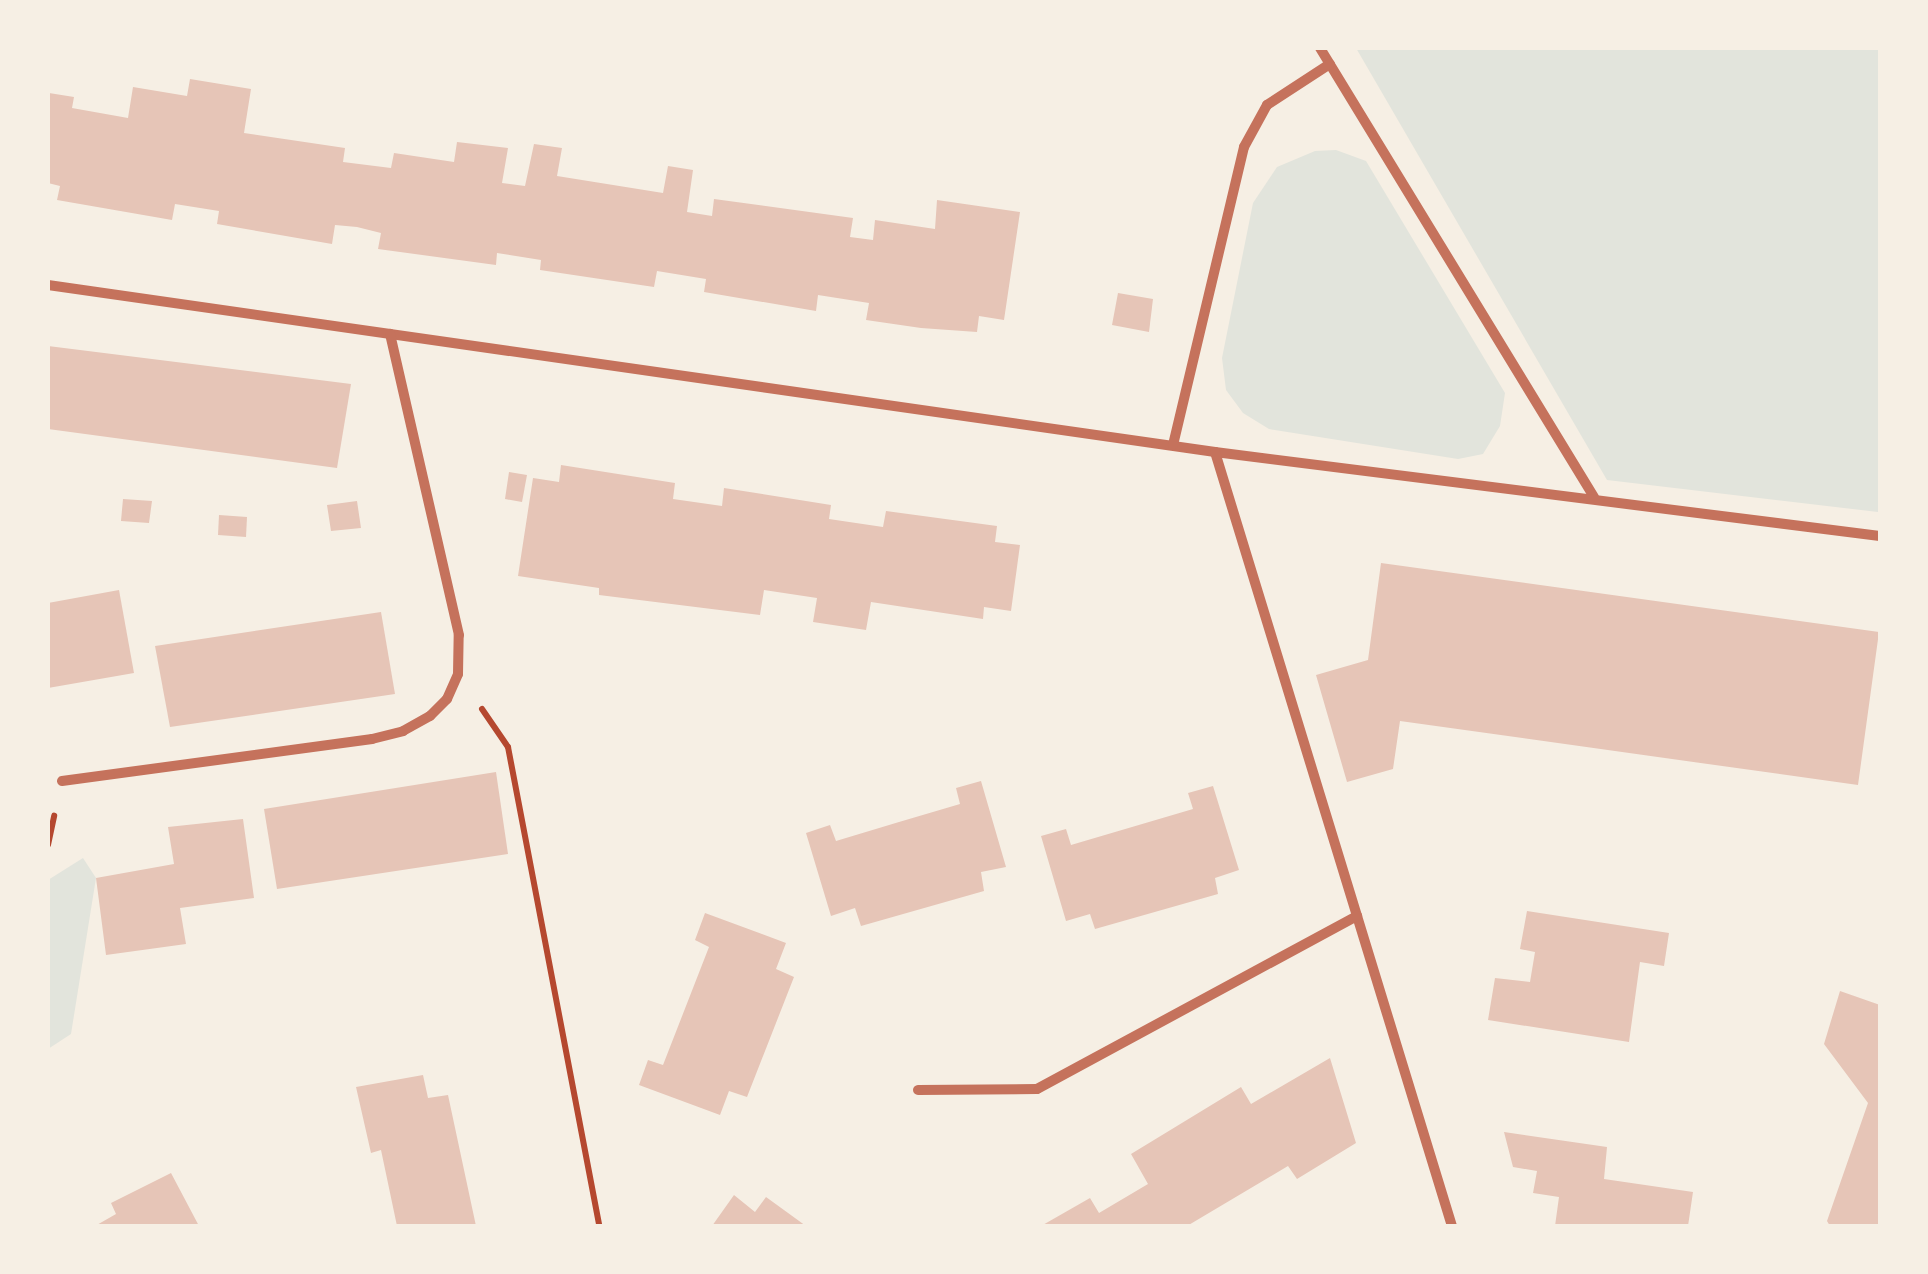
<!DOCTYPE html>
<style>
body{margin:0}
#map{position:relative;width:1928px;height:1274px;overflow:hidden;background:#f6efe4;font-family:"Source Sans 3",sans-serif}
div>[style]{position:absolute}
.green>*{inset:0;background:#e2e4dc}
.building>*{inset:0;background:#e6c5b7}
.path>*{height:6px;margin:-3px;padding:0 3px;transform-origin:3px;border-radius:3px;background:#b5482f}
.minor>*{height:10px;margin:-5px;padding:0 5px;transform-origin:5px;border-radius:5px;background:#c5725c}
span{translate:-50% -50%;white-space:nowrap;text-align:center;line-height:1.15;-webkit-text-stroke:10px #f6efe4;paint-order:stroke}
.frame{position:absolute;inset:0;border:50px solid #f6efe4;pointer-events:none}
</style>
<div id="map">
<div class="green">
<i style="clip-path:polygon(1356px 48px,1880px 48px,1878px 512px,1607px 480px)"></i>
<i style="clip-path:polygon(1336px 150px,1366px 161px,1505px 393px,1500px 426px,1483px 454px,1458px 459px,1269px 429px,1243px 413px,1226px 390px,1222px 358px,1253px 203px,1277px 167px,1315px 151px)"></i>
<i style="clip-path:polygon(83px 858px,96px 878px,71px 1034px,48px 1049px,48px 880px)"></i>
</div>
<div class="building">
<i style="clip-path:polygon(190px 79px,251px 89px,244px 133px,345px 148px,343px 162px,391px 168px,394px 153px,454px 162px,457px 142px,508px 148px,502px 183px,525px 186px,534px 144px,562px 148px,557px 176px,663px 193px,668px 166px,693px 170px,687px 212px,712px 216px,714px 199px,853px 218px,850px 237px,873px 240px,875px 220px,935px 229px,937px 200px,1020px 212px,1004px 320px,979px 316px,977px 332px,921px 328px,866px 320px,869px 303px,818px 295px,816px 311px,704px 292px,706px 279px,657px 271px,654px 287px,540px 270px,541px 260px,497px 253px,496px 265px,378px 249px,381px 233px,357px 227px,335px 225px,332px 244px,217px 224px,219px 211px,175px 204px,172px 220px,57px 200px,60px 186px,48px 183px,49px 93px,74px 97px,72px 108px,128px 118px,133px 87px,187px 96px)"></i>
<i style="clip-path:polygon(1118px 293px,1153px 299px,1149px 332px,1112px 325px)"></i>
<i style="clip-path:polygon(48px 346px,351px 384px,337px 468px,48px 429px)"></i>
<i style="clip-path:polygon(561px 465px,675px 483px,673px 499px,722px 506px,724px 488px,831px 505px,829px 519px,883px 527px,886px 511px,997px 526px,995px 542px,1020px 545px,1011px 611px,984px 607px,983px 619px,871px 602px,866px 630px,813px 622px,817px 598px,764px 590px,760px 615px,599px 595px,599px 588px,518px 576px,533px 478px,559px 482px)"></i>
<i style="clip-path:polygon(509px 472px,527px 475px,522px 502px,505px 499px)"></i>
<i style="clip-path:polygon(123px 499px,152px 501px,149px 523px,121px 521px)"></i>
<i style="clip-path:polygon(357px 501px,361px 528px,331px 531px,327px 505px)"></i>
<i style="clip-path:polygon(219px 515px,247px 517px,246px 537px,218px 535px)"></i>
<i style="clip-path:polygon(1381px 563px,1879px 632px,1858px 785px,1400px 721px,1393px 769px,1347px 782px,1316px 675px,1368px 660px)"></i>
<i style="clip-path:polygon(119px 590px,134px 673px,48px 688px,48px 603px)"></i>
<i style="clip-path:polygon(381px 612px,395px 694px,170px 727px,155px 646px)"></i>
<i style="clip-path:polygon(496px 772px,508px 854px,277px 889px,264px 809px)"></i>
<i style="clip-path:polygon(981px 781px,1006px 867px,981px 872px,984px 891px,861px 926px,855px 908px,831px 916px,806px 833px,830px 825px,836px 841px,899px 822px,960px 804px,956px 788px)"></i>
<i style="clip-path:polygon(1213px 786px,1239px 870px,1215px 878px,1218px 894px,1095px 929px,1090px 914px,1066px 921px,1041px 836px,1066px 829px,1071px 845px,1193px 809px,1188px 793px)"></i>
<i style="clip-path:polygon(243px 819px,254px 898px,180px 908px,186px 944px,106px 955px,96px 878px,174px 864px,168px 827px)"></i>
<i style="clip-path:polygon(1527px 911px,1669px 933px,1664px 966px,1640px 962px,1629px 1042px,1488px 1020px,1495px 978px,1530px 982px,1535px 952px,1520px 949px)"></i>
<i style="clip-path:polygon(705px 913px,786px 943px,776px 969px,794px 977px,747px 1097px,729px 1091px,720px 1115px,639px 1085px,648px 1060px,663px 1065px,709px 947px,695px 940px)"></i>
<i style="clip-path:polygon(1840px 991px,1880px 1005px,1880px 1226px,1830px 1226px,1827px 1221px,1868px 1103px,1824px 1044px)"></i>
<i style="clip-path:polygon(1330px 1058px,1356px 1143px,1297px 1179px,1288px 1166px,1187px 1226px,1041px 1226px,1090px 1198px,1099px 1213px,1148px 1184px,1131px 1154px,1241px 1087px,1251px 1104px)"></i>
<i style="clip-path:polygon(423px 1075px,428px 1098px,448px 1095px,476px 1226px,397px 1226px,381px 1150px,371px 1153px,356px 1087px)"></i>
<i style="clip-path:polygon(1504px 1132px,1607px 1147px,1604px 1179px,1693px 1192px,1688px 1226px,1555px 1226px,1559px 1197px,1533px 1193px,1537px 1171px,1513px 1167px)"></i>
<i style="clip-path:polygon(171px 1173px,199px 1226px,95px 1226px,116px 1214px,111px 1203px)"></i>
<i style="clip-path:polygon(734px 1195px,755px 1212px,766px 1197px,806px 1226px,712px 1226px)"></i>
</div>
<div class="path">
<i style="left:482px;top:709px;width:46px;rotate:55.6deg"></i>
<i style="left:508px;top:747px;width:488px;rotate:79.2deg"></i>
<i style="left:48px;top:845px;width:30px;rotate:-78deg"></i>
</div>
<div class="minor">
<i style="left:1320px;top:48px;width:526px;rotate:58.61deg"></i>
<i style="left:48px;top:285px;width:1179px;rotate:8.14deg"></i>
<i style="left:1215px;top:452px;width:670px;rotate:7.2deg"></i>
<i style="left:1173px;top:445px;width:306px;rotate:-76.6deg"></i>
<i style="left:1244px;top:147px;width:48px;rotate:-61.3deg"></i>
<i style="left:1267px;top:105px;width:75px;rotate:-33.1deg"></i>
<i style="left:1215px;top:452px;width:809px;rotate:72.98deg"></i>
<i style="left:62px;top:781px;width:313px;rotate:-7.7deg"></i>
<i style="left:372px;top:739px;width:32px;rotate:-14deg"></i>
<i style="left:403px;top:731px;width:31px;rotate:-29deg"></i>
<i style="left:430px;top:716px;width:24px;rotate:-45deg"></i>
<i style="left:447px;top:699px;width:27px;rotate:-66deg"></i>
<i style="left:458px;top:674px;width:39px;rotate:-89deg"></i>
<i style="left:459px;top:635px;width:309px;rotate:-102.9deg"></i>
<i style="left:918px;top:1090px;width:119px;rotate:-0.5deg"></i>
<i style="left:1037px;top:1089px;width:364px;rotate:-28.4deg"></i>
</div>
<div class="frame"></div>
</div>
